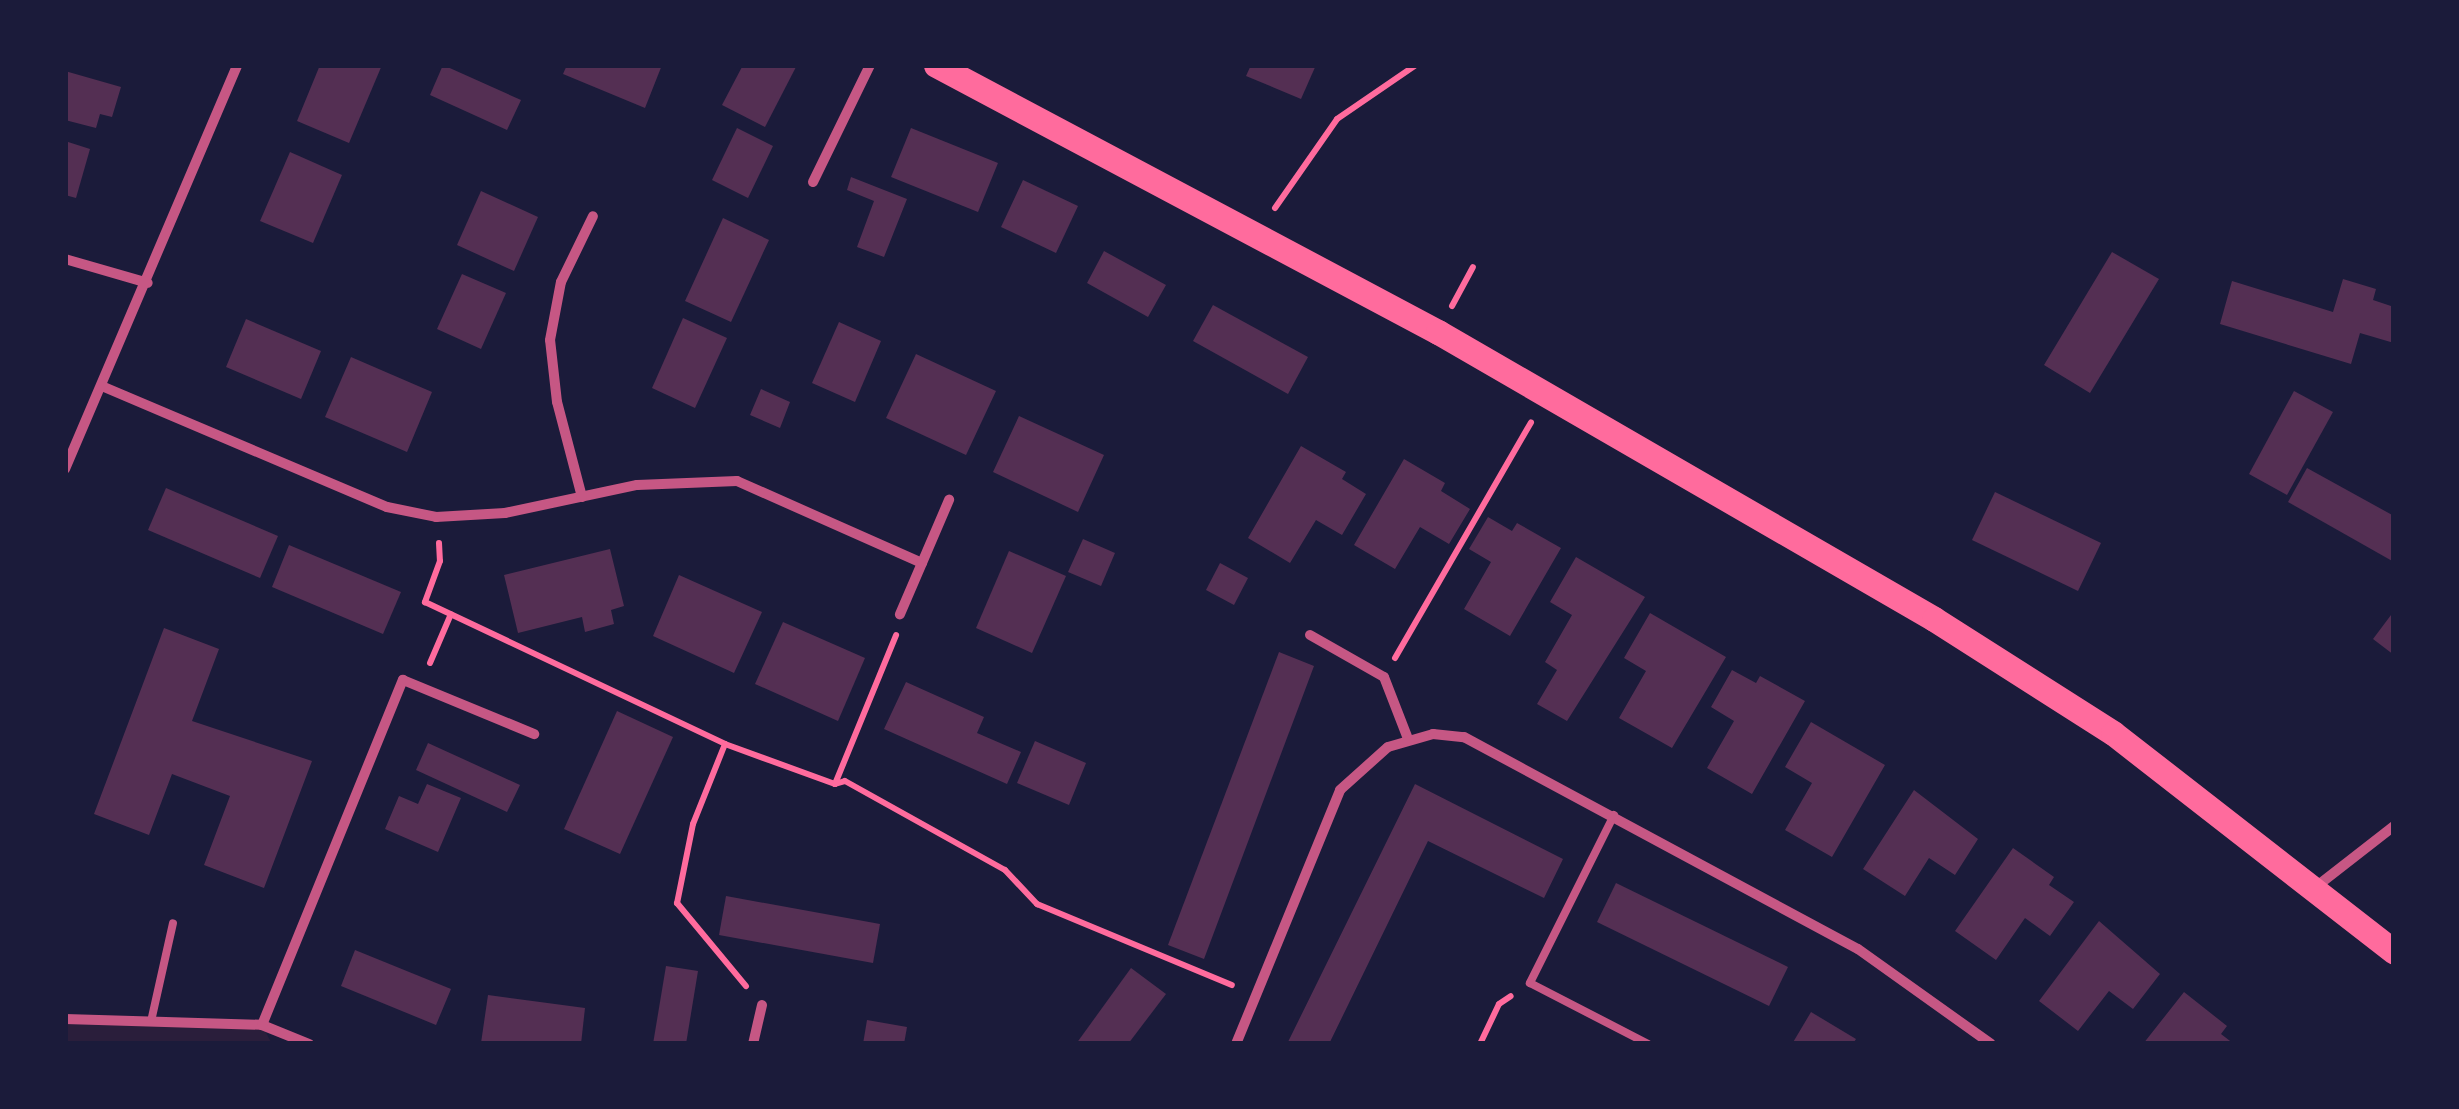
<!DOCTYPE html>
<style>
body{margin:0}
#map{position:relative;width:2459px;height:1109px;overflow:hidden;background:#1b1b3a;font-family:"Space Grotesk",sans-serif}
div>[style]{position:absolute}
.green>*{inset:0;background:#2a1e3b}
.building>*{inset:0;background:#542f53}
.path>*{height:6px;margin:-3px;padding:0 3px;transform-origin:3px;border-radius:3px;background:#ff6b9d}
.service>*{height:8px;margin:-4px;padding:0 4px;transform-origin:4px;border-radius:4px;background:#c65784}
.minor>*{height:10px;margin:-5px;padding:0 5px;transform-origin:5px;border-radius:5px;background:#c65784}
.primary>*{height:25px;margin:-12.5px;padding:0 12.5px;transform-origin:12.5px;border-radius:12.5px;background:#ff6b9d}
span{translate:-50% -50%;white-space:nowrap;text-align:center;line-height:1.15;-webkit-text-stroke:9px #1b1b3a;paint-order:stroke}
.frame{position:absolute;inset:0;border:68px solid #1b1b3a;pointer-events:none}
</style>
<div id="map">
<div class="green">
<i style="clip-path:polygon(65px 1019px,262px 1025px,272px 1044px,65px 1044px)"></i>
</div>
<div class="building">
<i style="clip-path:polygon(320px 65px,382px 65px,349px 143px,297px 121px)"></i>
<i style="clip-path:polygon(443px 65px,521px 100px,507px 130px,430px 95px)"></i>
<i style="clip-path:polygon(567px 65px,662px 65px,645px 108px,563px 74px)"></i>
<i style="clip-path:polygon(743px 65px,797px 65px,765px 127px,722px 105px)"></i>
<i style="clip-path:polygon(1251px 65px,1316px 65px,1301px 99px,1246px 76px)"></i>
<i style="clip-path:polygon(65px 71px,121px 87px,112px 117px,100px 114px,96px 128px,65px 120px)"></i>
<i style="clip-path:polygon(737px 128px,773px 146px,748px 198px,712px 180px)"></i>
<i style="clip-path:polygon(911px 128px,998px 163px,978px 212px,891px 177px)"></i>
<i style="clip-path:polygon(65px 141px,90px 149px,76px 198px,65px 195px)"></i>
<i style="clip-path:polygon(290px 152px,342px 175px,313px 243px,260px 221px)"></i>
<i style="clip-path:polygon(851px 177px,907px 199px,884px 257px,857px 247px,874px 201px,847px 190px)"></i>
<i style="clip-path:polygon(1023px 180px,1078px 206px,1056px 253px,1001px 227px)"></i>
<i style="clip-path:polygon(481px 191px,538px 217px,514px 271px,457px 245px)"></i>
<i style="clip-path:polygon(723px 218px,769px 240px,731px 322px,685px 301px)"></i>
<i style="clip-path:polygon(1104px 251px,1166px 285px,1148px 317px,1087px 283px)"></i>
<i style="clip-path:polygon(2112px 252px,2159px 279px,2090px 393px,2044px 365px)"></i>
<i style="clip-path:polygon(462px 274px,506px 293px,481px 349px,437px 329px)"></i>
<i style="clip-path:polygon(2343px 279px,2376px 289px,2373px 300px,2394px 307px,2394px 343px,2360px 333px,2351px 364px,2220px 324px,2232px 281px,2333px 312px)"></i>
<i style="clip-path:polygon(1213px 305px,1308px 357px,1288px 394px,1193px 341px)"></i>
<i style="clip-path:polygon(683px 318px,727px 338px,695px 408px,652px 388px)"></i>
<i style="clip-path:polygon(246px 319px,321px 351px,301px 399px,226px 367px)"></i>
<i style="clip-path:polygon(839px 322px,881px 341px,855px 402px,812px 383px)"></i>
<i style="clip-path:polygon(916px 354px,996px 391px,966px 455px,886px 418px)"></i>
<i style="clip-path:polygon(351px 357px,432px 392px,407px 452px,325px 417px)"></i>
<i style="clip-path:polygon(761px 389px,790px 402px,780px 428px,750px 415px)"></i>
<i style="clip-path:polygon(2294px 391px,2333px 412px,2287px 495px,2249px 474px)"></i>
<i style="clip-path:polygon(1019px 416px,1104px 455px,1078px 512px,993px 472px)"></i>
<i style="clip-path:polygon(1301px 446px,1346px 472px,1342px 479px,1366px 494px,1342px 535px,1316px 520px,1290px 563px,1248px 538px)"></i>
<i style="clip-path:polygon(1404px 459px,1445px 483px,1441px 491px,1470px 509px,1449px 544px,1420px 527px,1395px 569px,1354px 545px)"></i>
<i style="clip-path:polygon(2307px 468px,2394px 516px,2394px 562px,2288px 502px)"></i>
<i style="clip-path:polygon(166px 488px,278px 536px,260px 578px,148px 530px)"></i>
<i style="clip-path:polygon(1995px 492px,2101px 543px,2078px 591px,1972px 540px)"></i>
<i style="clip-path:polygon(1488px 517px,1512px 531px,1517px 523px,1561px 548px,1510px 636px,1464px 609px,1491px 562px,1469px 549px)"></i>
<i style="clip-path:polygon(1083px 539px,1115px 553px,1101px 586px,1068px 572px)"></i>
<i style="clip-path:polygon(289px 545px,401px 592px,383px 634px,272px 587px)"></i>
<i style="clip-path:polygon(610px 549px,624px 606px,611px 610px,614px 624px,585px 632px,582px 617px,518px 633px,504px 575px)"></i>
<i style="clip-path:polygon(1009px 551px,1066px 576px,1032px 653px,976px 628px)"></i>
<i style="clip-path:polygon(1576px 557px,1645px 597px,1567px 721px,1537px 704px,1557px 670px,1545px 662px,1572px 615px,1550px 602px)"></i>
<i style="clip-path:polygon(1220px 563px,1248px 578px,1234px 605px,1206px 590px)"></i>
<i style="clip-path:polygon(679px 575px,762px 612px,734px 673px,653px 636px)"></i>
<i style="clip-path:polygon(2394px 611px,2394px 655px,2373px 639px)"></i>
<i style="clip-path:polygon(1650px 613px,1726px 657px,1672px 748px,1619px 718px,1646px 671px,1624px 658px)"></i>
<i style="clip-path:polygon(783px 622px,865px 658px,838px 721px,755px 684px)"></i>
<i style="clip-path:polygon(164px 628px,219px 649px,192px 721px,312px 761px,264px 888px,204px 865px,230px 796px,172px 774px,149px 835px,94px 814px)"></i>
<i style="clip-path:polygon(1279px 652px,1314px 666px,1204px 959px,1168px 945px)"></i>
<i style="clip-path:polygon(1732px 670px,1756px 683px,1760px 676px,1805px 701px,1752px 794px,1707px 768px,1734px 721px,1711px 707px)"></i>
<i style="clip-path:polygon(906px 682px,984px 717px,977px 733px,1021px 752px,1007px 784px,884px 729px)"></i>
<i style="clip-path:polygon(617px 711px,673px 737px,620px 854px,564px 829px)"></i>
<i style="clip-path:polygon(1811px 722px,1885px 765px,1832px 857px,1785px 830px,1812px 783px,1785px 767px)"></i>
<i style="clip-path:polygon(1035px 741px,1086px 763px,1069px 805px,1017px 783px)"></i>
<i style="clip-path:polygon(428px 743px,520px 785px,507px 812px,416px 770px)"></i>
<i style="clip-path:polygon(427px 784px,461px 798px,438px 852px,385px 829px,399px 796px,418px 804px)"></i>
<i style="clip-path:polygon(1415px 784px,1563px 859px,1544px 898px,1428px 841px,1329px 1044px,1287px 1044px)"></i>
<i style="clip-path:polygon(1914px 790px,1978px 839px,1955px 875px,1929px 858px,1905px 896px,1863px 869px)"></i>
<i style="clip-path:polygon(2013px 848px,2054px 877px,2049px 885px,2074px 902px,2050px 936px,2025px 918px,1996px 960px,1955px 931px)"></i>
<i style="clip-path:polygon(1616px 883px,1788px 967px,1769px 1006px,1597px 922px)"></i>
<i style="clip-path:polygon(726px 896px,880px 924px,873px 963px,719px 935px)"></i>
<i style="clip-path:polygon(2099px 921px,2160px 974px,2133px 1009px,2109px 991px,2078px 1031px,2039px 1001px)"></i>
<i style="clip-path:polygon(355px 950px,451px 989px,436px 1025px,341px 986px)"></i>
<i style="clip-path:polygon(666px 966px,698px 971px,686px 1044px,653px 1044px)"></i>
<i style="clip-path:polygon(1131px 968px,1166px 994px,1128px 1044px,1076px 1044px)"></i>
<i style="clip-path:polygon(2184px 992px,2227px 1026px,2221px 1034px,2234px 1044px,2143px 1044px)"></i>
<i style="clip-path:polygon(488px 995px,585px 1008px,581px 1044px,481px 1043px)"></i>
<i style="clip-path:polygon(1811px 1012px,1856px 1039px,1853px 1044px,1792px 1044px)"></i>
<i style="clip-path:polygon(867px 1020px,907px 1027px,904px 1044px,863px 1044px)"></i>
</div>
<div class="path">
<i style="left:1275px;top:208px;width:108px;rotate:-55.1deg"></i>
<i style="left:1337px;top:119px;width:96px;rotate:-34.4deg"></i>
<i style="left:1452px;top:306px;width:44px;rotate:-61.7deg"></i>
<i style="left:439px;top:543px;width:18px;rotate:87deg"></i>
<i style="left:440px;top:561px;width:44px;rotate:110.1deg"></i>
<i style="left:425px;top:602px;width:332px;rotate:25.3deg"></i>
<i style="left:725px;top:744px;width:117px;rotate:20deg"></i>
<i style="left:835px;top:784px;width:10px;rotate:-17deg"></i>
<i style="left:845px;top:781px;width:183px;rotate:29.1deg"></i>
<i style="left:1005px;top:870px;width:47px;rotate:46.7deg"></i>
<i style="left:1037px;top:904px;width:211px;rotate:22.6deg"></i>
<i style="left:1395px;top:658px;width:272px;rotate:-60deg"></i>
<i style="left:430px;top:663px;width:53px;rotate:-66.8deg"></i>
<i style="left:725px;top:744px;width:86px;rotate:111.8deg"></i>
<i style="left:693px;top:824px;width:81px;rotate:101.4deg"></i>
<i style="left:677px;top:903px;width:108px;rotate:50.3deg"></i>
<i style="left:835px;top:784px;width:161px;rotate:-67.7deg"></i>
<i style="left:1480px;top:1044px;width:44px;rotate:-64.6deg"></i>
<i style="left:1499px;top:1004px;width:14px;rotate:-34deg"></i>
</div>
<div class="service">
<i style="left:1614px;top:815px;width:188px;rotate:116.6deg"></i>
<i style="left:1530px;top:983px;width:133px;rotate:27.3deg"></i>
<i style="left:152px;top:1017px;width:96px;rotate:-77.4deg"></i>
</div>
<div class="minor">
<i style="left:813px;top:182px;width:130px;rotate:-64deg"></i>
<i style="left:65px;top:259px;width:86px;rotate:16.1deg"></i>
<i style="left:104px;top:387px;width:307px;rotate:23deg"></i>
<i style="left:387px;top:507px;width:50px;rotate:11.5deg"></i>
<i style="left:436px;top:517px;width:69px;rotate:-3.3deg"></i>
<i style="left:505px;top:513px;width:135px;rotate:-12deg"></i>
<i style="left:637px;top:485px;width:100px;rotate:-2.3deg"></i>
<i style="left:737px;top:481px;width:202px;rotate:23.9deg"></i>
<i style="left:922px;top:563px;width:56px;rotate:113.3deg"></i>
<i style="left:65px;top:469px;width:439px;rotate:-66.9deg"></i>
<i style="left:582px;top:497px;width:98px;rotate:-104.7deg"></i>
<i style="left:557px;top:402px;width:62px;rotate:-96.4deg"></i>
<i style="left:550px;top:340px;width:59px;rotate:-79.3deg"></i>
<i style="left:561px;top:282px;width:73px;rotate:-64.1deg"></i>
<i style="left:922px;top:563px;width:69px;rotate:-66.8deg"></i>
<i style="left:1310px;top:635px;width:85px;rotate:29.6deg"></i>
<i style="left:1384px;top:677px;width:66px;rotate:68.8deg"></i>
<i style="left:2317px;top:886px;width:98px;rotate:-37.9deg"></i>
<i style="left:65px;top:1019px;width:197px;rotate:1.7deg"></i>
<i style="left:262px;top:1025px;width:51px;rotate:22deg"></i>
<i style="left:262px;top:1025px;width:373px;rotate:-67.8deg"></i>
<i style="left:403px;top:680px;width:142px;rotate:22.4deg"></i>
<i style="left:753px;top:1044px;width:40px;rotate:-77deg"></i>
<i style="left:1236px;top:1044px;width:274px;rotate:-67.7deg"></i>
<i style="left:1340px;top:790px;width:64px;rotate:-41.9deg"></i>
<i style="left:1388px;top:747px;width:47px;rotate:-16.1deg"></i>
<i style="left:1433px;top:734px;width:31px;rotate:6deg"></i>
<i style="left:1464px;top:737px;width:447px;rotate:28.3deg"></i>
<i style="left:1858px;top:949px;width:163px;rotate:35.5deg"></i>
</div>
<div class="primary">
<i style="left:936px;top:65px;width:569px;rotate:28.01deg"></i>
<i style="left:1438px;top:332px;width:573px;rotate:30.05deg"></i>
<i style="left:1934px;top:619px;width:212px;rotate:32.5deg"></i>
<i style="left:2113px;top:733px;width:356px;rotate:37.9deg"></i>
</div>
<div class="frame"></div>
</div>
